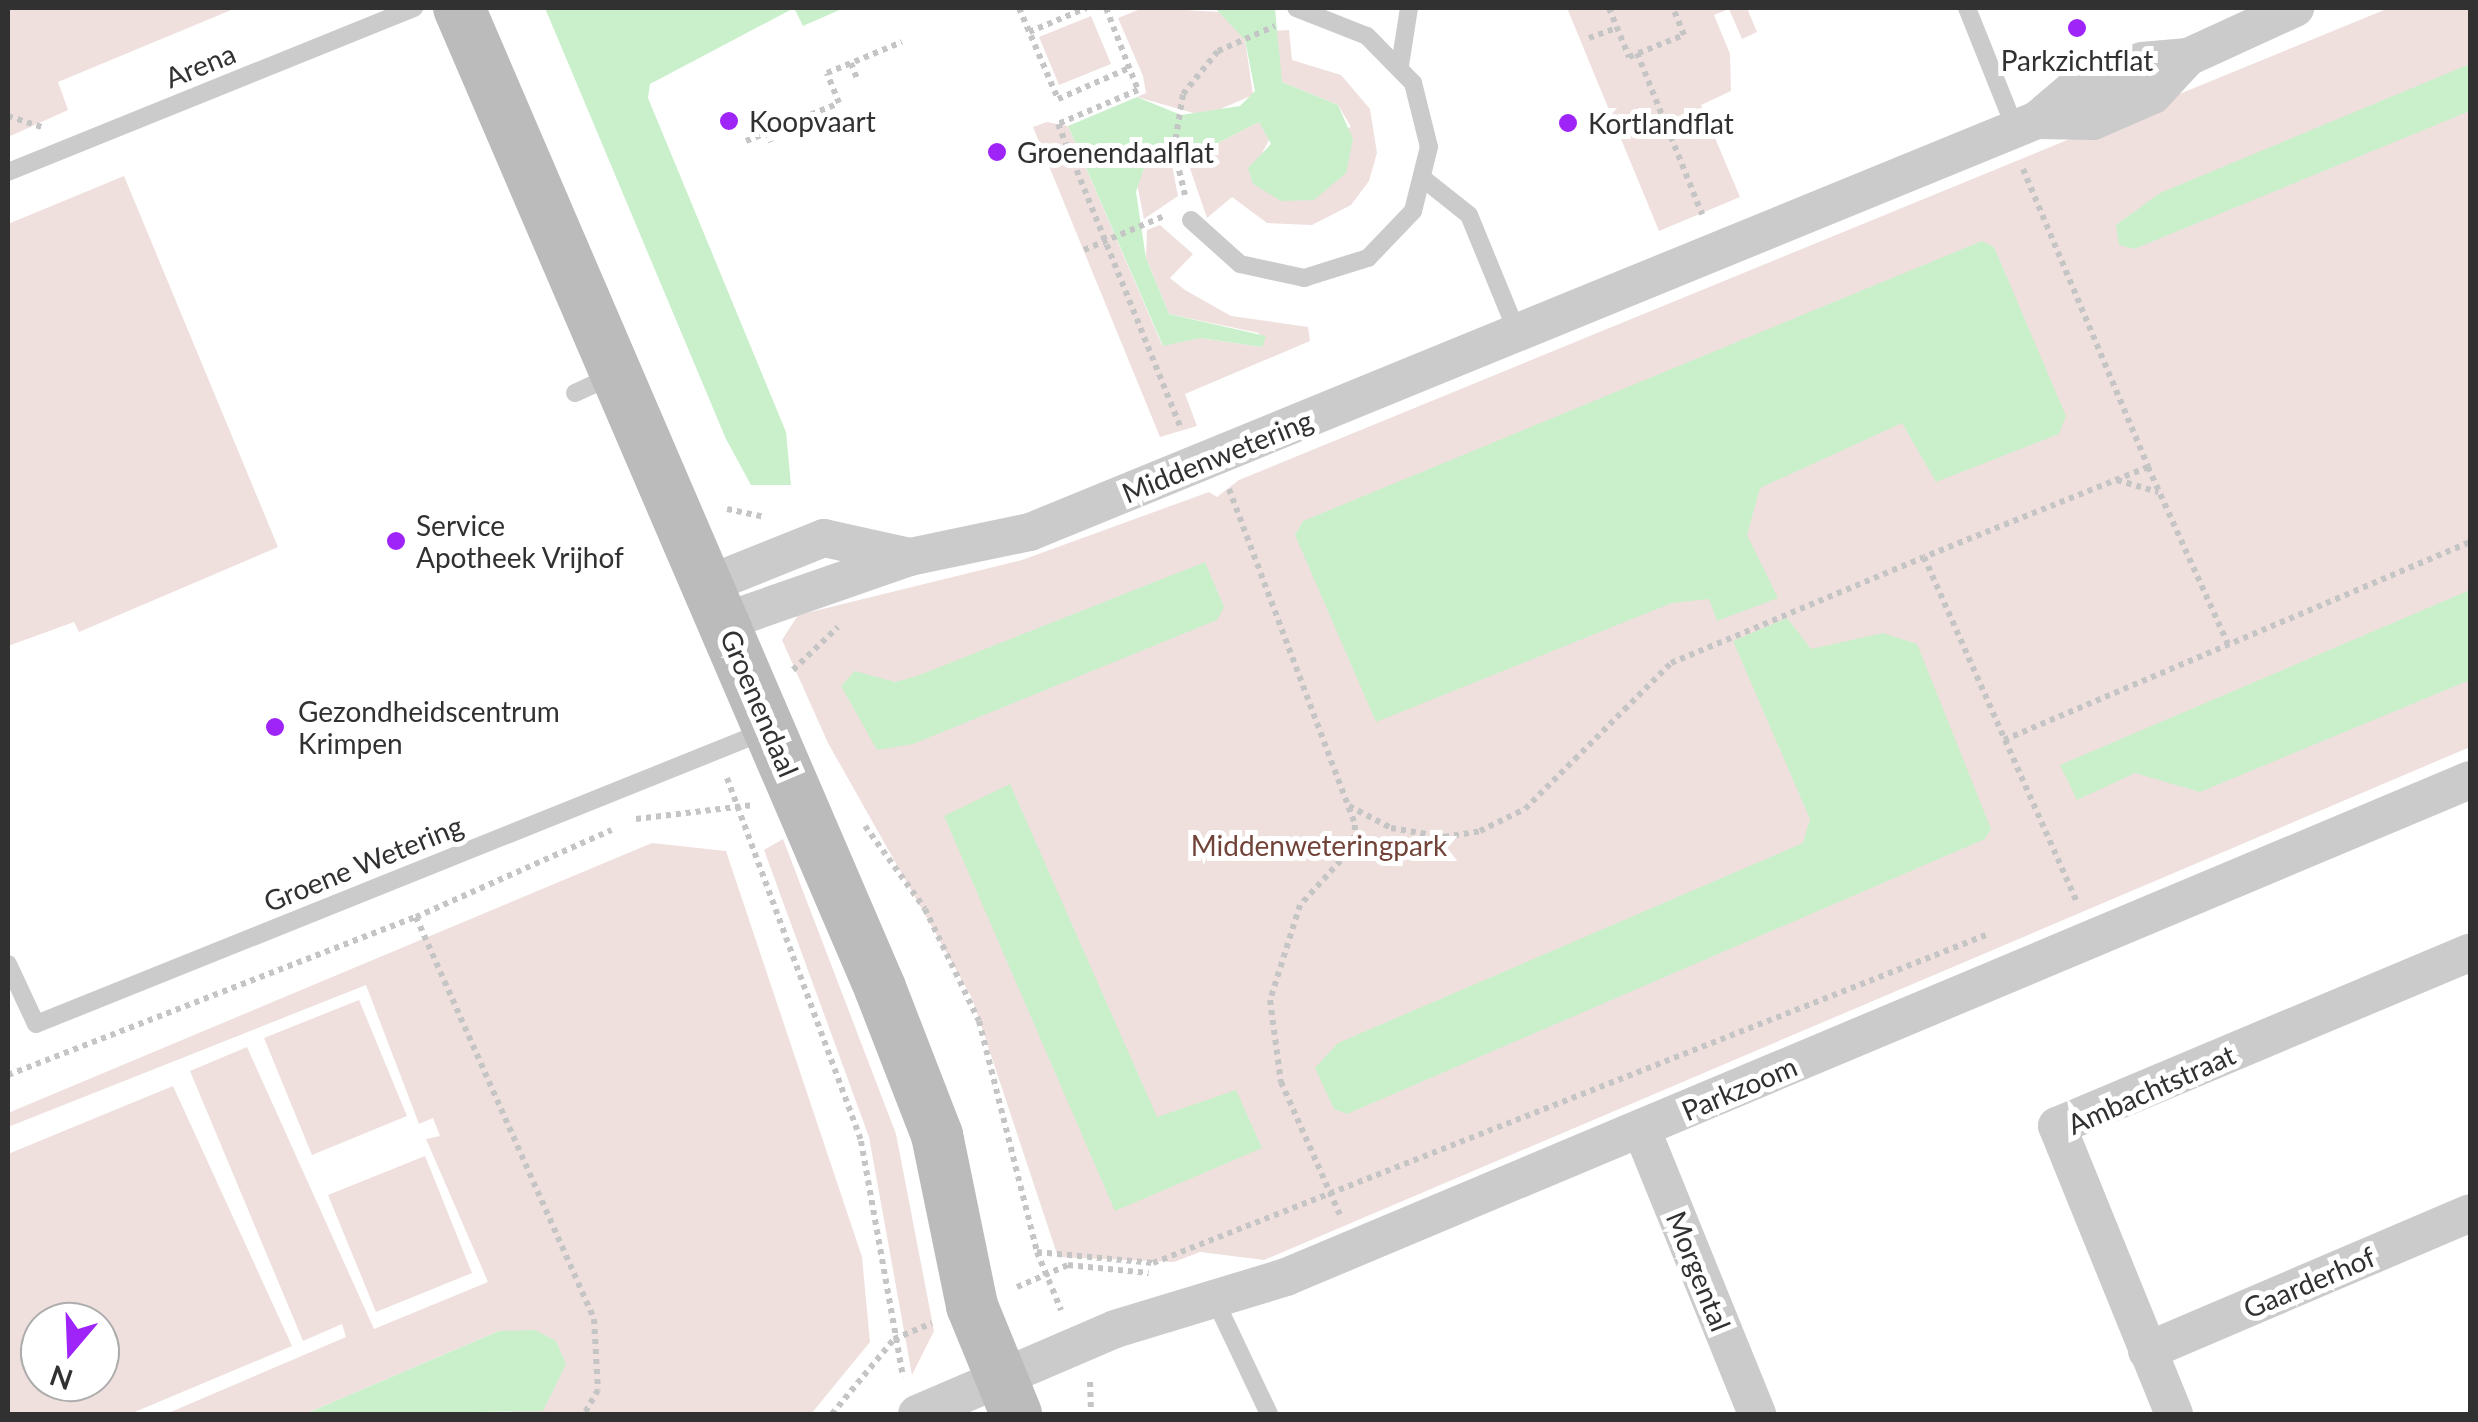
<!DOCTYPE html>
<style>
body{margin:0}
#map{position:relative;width:2478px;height:1422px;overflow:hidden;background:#fff;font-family:Lato,sans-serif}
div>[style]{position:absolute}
.green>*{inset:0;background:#efe0de}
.water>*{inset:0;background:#c9f0cb}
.path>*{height:6px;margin-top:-3px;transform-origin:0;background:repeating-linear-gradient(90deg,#c5c5c5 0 5px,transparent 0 10px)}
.lane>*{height:18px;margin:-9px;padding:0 9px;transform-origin:9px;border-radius:9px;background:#cbcbcb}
.street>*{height:38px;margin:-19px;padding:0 19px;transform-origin:19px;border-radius:19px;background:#cbcbcb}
.secondary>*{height:52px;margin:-26px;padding:0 26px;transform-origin:26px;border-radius:26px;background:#bbb}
.dots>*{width:28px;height:28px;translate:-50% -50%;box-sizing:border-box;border:5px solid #fff;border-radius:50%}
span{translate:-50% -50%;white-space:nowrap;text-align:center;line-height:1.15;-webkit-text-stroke:10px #fff;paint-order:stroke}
.poi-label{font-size:28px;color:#313131}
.left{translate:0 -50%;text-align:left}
.street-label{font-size:28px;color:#313131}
.park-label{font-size:28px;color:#724439}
.frame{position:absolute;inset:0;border:10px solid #313131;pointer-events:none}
.north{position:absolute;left:20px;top:1302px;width:100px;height:100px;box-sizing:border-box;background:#fff;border:2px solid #adadad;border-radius:50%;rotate:199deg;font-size:28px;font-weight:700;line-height:40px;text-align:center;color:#313131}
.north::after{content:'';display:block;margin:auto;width:35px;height:45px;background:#9e24f7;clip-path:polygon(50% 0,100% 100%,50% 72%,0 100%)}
</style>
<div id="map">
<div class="green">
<i style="clip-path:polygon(8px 8px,236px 8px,58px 82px,68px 110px,8px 137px)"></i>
<i style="clip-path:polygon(1143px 8px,1222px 12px,1245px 40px,1253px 95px,1204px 116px,1137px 97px,1146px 93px,1143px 76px,1118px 18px)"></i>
<i style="clip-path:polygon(1567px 8px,1747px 8px,1757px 32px,1742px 39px,1729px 9px,1714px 15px,1730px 54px,1731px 91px,1701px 105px,1740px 197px,1659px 231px)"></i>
<i style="clip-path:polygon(2389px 8px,2470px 8px,2470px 747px,1264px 1260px,1200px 1252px,1174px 1262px,1058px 1257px,972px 998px,828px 743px,782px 640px,798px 615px,1022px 560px,1209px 492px,1217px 497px,1239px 480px)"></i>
<i style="clip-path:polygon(1091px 16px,1111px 64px,1059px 85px,1039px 37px)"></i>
<i style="clip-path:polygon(1289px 30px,1292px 60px,1341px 75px,1370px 109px,1377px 153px,1369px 181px,1351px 205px,1312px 225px,1267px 223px,1232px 197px,1207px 218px,1182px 145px,1208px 148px,1259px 122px,1271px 136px,1259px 159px,1351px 127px,1338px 105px,1282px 82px,1272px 31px)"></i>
<i style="clip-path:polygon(1047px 122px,1068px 126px,1162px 345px,1200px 338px,1262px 347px,1259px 333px,1169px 314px,1146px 258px,1147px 230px,1160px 225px,1193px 254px,1170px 278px,1185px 290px,1231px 316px,1308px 327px,1310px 341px,1185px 394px,1197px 426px,1160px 437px,1033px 127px)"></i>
<i style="clip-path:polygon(1168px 144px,1178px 196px,1144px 219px,1137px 184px,1151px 155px)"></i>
<i style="clip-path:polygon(124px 176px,278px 547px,79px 632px,74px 622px,8px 646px,8px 224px)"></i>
<i style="clip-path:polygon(783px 839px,896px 1134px,934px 1331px,912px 1375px,869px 1137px,764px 850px)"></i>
<i style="clip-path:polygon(652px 843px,726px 851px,862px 1257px,870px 1342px,811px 1414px,452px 1414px,512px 1412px,499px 1331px,305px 1414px,166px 1414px,346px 1337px,342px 1324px,303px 1341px,190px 1071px,247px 1047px,374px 1329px,488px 1282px,426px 1139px,440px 1136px,433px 1118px,419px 1124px,366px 985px,8px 1127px,8px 1113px)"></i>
<i style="clip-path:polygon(359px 1000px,407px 1116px,312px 1155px,264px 1038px)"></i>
<i style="clip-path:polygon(evenodd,173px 1086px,292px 1346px,130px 1414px,8px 1414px,8px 1154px,173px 1086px,40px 1322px,100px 1322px,100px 1382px,40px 1382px,40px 1322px)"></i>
<i style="clip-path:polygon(425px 1156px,472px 1273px,376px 1312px,328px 1195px)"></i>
</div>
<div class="water">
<i style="clip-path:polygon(545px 8px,844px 8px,803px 26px,794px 8px,650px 84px,648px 98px,786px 432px,791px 485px,751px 485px,726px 439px)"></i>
<i style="clip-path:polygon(1215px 8px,1275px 8px,1282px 82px,1338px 105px,1353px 139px,1346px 173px,1314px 200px,1281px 201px,1253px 184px,1248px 168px,1271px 144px,1259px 122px,1208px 148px,1157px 148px,1143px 171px,1136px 192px,1146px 258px,1169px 314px,1266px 336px,1262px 347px,1200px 338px,1163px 346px,1068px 126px,1137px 97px,1181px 115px,1240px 106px,1255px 91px,1245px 40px)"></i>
<i style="clip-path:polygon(2470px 64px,2470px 111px,2134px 249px,2119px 245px,2116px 225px,2160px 193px)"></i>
<i style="clip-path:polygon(1982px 241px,1994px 247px,2066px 416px,2059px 434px,1936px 482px,1902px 423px,1760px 488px,1747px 535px,1778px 598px,1717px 621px,1709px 599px,1672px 603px,1376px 722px,1295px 535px,1303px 521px)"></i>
<i style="clip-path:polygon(1205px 562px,1224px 607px,1217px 620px,913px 744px,877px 750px,841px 686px,855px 671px,895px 682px,917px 676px)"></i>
<i style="clip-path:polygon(2470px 590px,2470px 680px,2200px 792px,2135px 773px,2077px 800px,2060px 765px)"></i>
<i style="clip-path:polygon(1787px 618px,1811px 649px,1883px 633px,1917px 644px,1991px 829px,1985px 839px,1347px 1114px,1334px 1109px,1315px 1068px,1338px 1043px,1803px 843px,1810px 819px,1733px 641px)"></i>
<i style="clip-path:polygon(1010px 784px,1157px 1117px,1236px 1090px,1262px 1148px,1115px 1211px,944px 816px)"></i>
<i style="clip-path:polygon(535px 1330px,556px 1341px,566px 1364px,543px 1411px,305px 1414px,499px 1331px)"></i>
</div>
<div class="path">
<i style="left:1019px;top:8px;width:99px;rotate:66.8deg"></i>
<i style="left:1058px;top:99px;width:77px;rotate:-23.6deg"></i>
<i style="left:1106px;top:8px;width:88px;rotate:68.7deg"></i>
<i style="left:1138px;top:90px;width:87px;rotate:157deg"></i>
<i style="left:1058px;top:124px;width:328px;rotate:68deg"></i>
<i style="left:1609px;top:8px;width:53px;rotate:67.8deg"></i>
<i style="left:1629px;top:57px;width:59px;rotate:-21.8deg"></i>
<i style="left:1684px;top:35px;width:29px;rotate:-112deg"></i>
<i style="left:1029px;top:32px;width:62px;rotate:-22.8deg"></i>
<i style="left:1589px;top:38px;width:30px;rotate:-20deg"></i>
<i style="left:1637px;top:53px;width:174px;rotate:68deg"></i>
<i style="left:851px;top:63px;width:19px;rotate:69deg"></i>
<i style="left:8px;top:116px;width:35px;rotate:18deg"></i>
<i style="left:767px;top:132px;width:11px;rotate:68deg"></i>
<i style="left:746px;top:141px;width:100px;rotate:-22.2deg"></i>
<i style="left:839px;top:103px;width:32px;rotate:-112deg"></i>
<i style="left:827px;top:73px;width:81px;rotate:-22.5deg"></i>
<i style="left:2023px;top:169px;width:323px;rotate:67.2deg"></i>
<i style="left:2148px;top:467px;width:241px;rotate:158.1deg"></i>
<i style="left:1924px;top:557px;width:377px;rotate:66.1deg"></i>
<i style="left:1185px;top:195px;width:47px;rotate:-103.4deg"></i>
<i style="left:1174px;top:149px;width:56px;rotate:-80.7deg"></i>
<i style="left:1183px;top:94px;width:55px;rotate:-50.9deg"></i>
<i style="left:1218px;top:51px;width:62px;rotate:-23.7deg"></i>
<i style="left:1084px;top:250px;width:87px;rotate:-23deg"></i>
<i style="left:2148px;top:467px;width:194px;rotate:65.7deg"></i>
<i style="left:2117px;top:480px;width:43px;rotate:16.3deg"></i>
<i style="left:1229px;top:489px;width:359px;rotate:69.4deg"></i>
<i style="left:1355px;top:825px;width:21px;rotate:93deg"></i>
<i style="left:1354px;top:846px;width:80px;rotate:132.5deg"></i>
<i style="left:1300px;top:905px;width:100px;rotate:107.5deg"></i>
<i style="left:1270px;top:1000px;width:83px;rotate:82.4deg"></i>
<i style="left:1281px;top:1082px;width:145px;rotate:66.1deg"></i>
<i style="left:727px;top:509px;width:38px;rotate:12deg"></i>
<i style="left:793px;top:670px;width:62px;rotate:-43.7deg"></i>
<i style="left:2004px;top:740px;width:506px;rotate:-23.02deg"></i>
<i style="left:727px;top:778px;width:387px;rotate:69.7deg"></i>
<i style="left:861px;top:1141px;width:240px;rotate:79.9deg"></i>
<i style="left:1349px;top:806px;width:47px;rotate:27.6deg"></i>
<i style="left:1391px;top:828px;width:54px;rotate:9.6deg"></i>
<i style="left:1444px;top:837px;width:36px;rotate:-9deg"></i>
<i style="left:1480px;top:831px;width:50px;rotate:-26.1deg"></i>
<i style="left:1525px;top:809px;width:206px;rotate:-45deg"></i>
<i style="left:1671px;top:663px;width:274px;rotate:-22.7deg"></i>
<i style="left:636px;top:819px;width:118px;rotate:-6.8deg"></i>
<i style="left:865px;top:826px;width:102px;rotate:54.1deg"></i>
<i style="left:925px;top:909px;width:124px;rotate:64.3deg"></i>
<i style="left:979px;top:1021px;width:238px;rotate:75.9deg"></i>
<i style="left:1037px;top:1252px;width:63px;rotate:67.5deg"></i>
<i style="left:416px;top:917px;width:440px;rotate:66.1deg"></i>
<i style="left:594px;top:1319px;width:71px;rotate:86.8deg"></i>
<i style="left:598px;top:1390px;width:28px;rotate:120deg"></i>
<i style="left:8px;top:1075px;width:438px;rotate:-21.2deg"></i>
<i style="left:416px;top:917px;width:214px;rotate:-24deg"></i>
<i style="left:1037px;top:1252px;width:117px;rotate:5.4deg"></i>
<i style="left:1153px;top:1263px;width:895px;rotate:-21.49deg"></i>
<i style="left:1017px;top:1287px;width:56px;rotate:-23.3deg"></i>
<i style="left:1068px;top:1265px;width:81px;rotate:5.6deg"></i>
<i style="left:1090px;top:1382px;width:32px;rotate:88deg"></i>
<i style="left:832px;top:1414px;width:97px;rotate:-50.4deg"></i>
<i style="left:894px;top:1339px;width:41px;rotate:-22.8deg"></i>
</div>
<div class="lane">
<i style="left:1967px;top:8px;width:129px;rotate:68.2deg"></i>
<i style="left:1400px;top:65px;width:58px;rotate:-81deg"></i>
<i style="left:8px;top:172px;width:438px;rotate:-22deg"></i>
<i style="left:1425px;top:180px;width:56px;rotate:38.5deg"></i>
<i style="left:1469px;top:215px;width:126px;rotate:67.7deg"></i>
<i style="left:1191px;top:220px;width:66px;rotate:41.9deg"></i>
<i style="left:1240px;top:264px;width:66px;rotate:12.3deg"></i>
<i style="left:1304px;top:278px;width:67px;rotate:-17.4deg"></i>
<i style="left:1368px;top:258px;width:65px;rotate:-46.2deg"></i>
<i style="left:1413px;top:211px;width:66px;rotate:-76deg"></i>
<i style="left:1429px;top:147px;width:66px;rotate:-104deg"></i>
<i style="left:1413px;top:83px;width:66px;rotate:-134.4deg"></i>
<i style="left:1367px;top:36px;width:76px;rotate:-158.5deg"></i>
<i style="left:575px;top:393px;width:43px;rotate:-24.8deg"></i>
<i style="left:8px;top:964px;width:66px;rotate:65deg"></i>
<i style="left:36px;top:1024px;width:783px;rotate:-21.88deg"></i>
<i style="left:1214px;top:1298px;width:128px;rotate:64.6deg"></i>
</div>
<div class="street">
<i style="left:2037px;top:120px;width:56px;rotate:1deg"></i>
<i style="left:2093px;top:121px;width:65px;rotate:-23.4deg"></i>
<i style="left:2153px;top:95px;width:52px;rotate:-47.4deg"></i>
<i style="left:709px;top:584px;width:124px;rotate:-21.8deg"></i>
<i style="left:824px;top:538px;width:88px;rotate:12.5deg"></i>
<i style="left:726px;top:621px;width:195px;rotate:-19.2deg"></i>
<i style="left:910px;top:557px;width:123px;rotate:-11.8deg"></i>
<i style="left:1030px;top:532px;width:1088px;rotate:-22.25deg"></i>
<i style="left:2037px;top:120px;width:43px;rotate:-40.3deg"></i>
<i style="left:2070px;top:92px;width:78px;rotate:-23.3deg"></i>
<i style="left:2142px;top:61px;width:46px;rotate:-5deg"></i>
<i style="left:2188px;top:57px;width:118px;rotate:-24.6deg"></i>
<i style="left:1641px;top:1128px;width:309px;rotate:67.9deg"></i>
<i style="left:2147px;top:1351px;width:351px;rotate:-23.1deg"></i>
<i style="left:917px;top:1414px;width:215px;rotate:-23.2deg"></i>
<i style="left:1115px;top:1329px;width:179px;rotate:-16.9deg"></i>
<i style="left:1286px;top:1277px;width:1284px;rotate:-22.77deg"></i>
<i style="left:2174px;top:1414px;width:311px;rotate:-112.1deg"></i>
<i style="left:2057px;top:1126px;width:448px;rotate:-22.8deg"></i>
</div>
<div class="secondary">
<i style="left:459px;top:8px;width:1067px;rotate:66.75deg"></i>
<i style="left:880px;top:988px;width:158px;rotate:68.8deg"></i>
<i style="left:937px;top:1135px;width:175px;rotate:78.4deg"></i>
<i style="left:972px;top:1306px;width:117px;rotate:67.8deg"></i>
</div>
<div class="dots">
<i style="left:2077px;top:28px;background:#9e24f7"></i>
<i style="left:729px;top:121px;background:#9e24f7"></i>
<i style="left:1568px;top:123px;background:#9e24f7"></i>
<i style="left:997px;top:152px;background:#9e24f7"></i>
<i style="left:396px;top:541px;background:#9e24f7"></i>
<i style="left:275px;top:727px;background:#9e24f7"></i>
</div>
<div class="poi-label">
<span style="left:2077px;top:60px">Parkzichtflat</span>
<span class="left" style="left:749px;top:121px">Koopvaart</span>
<span class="left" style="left:1588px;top:123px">Kortlandflat</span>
<span class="left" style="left:1017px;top:152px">Groenendaalflat</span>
<span class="left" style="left:416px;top:541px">Service<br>Apotheek Vrijhof</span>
<span class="left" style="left:298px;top:727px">Gezondheidscentrum<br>Krimpen</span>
</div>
<div class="street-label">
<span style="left:200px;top:65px;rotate:-22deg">Arena</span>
<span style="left:1217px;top:456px;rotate:-22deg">Middenwetering</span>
<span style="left:760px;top:703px;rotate:67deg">Groenendaal</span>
<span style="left:363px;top:863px;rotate:-22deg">Groene Wetering</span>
<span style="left:1739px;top:1088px;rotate:-23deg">Parkzoom</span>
<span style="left:2151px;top:1089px;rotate:-24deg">Ambachtstraat</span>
<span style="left:1699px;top:1271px;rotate:68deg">Morgental</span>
<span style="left:2309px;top:1282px;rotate:-23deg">Gaarderhof</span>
</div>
<div class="park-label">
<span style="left:1319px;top:845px">Middenweteringpark</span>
</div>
<div class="frame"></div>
<div class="north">N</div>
</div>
